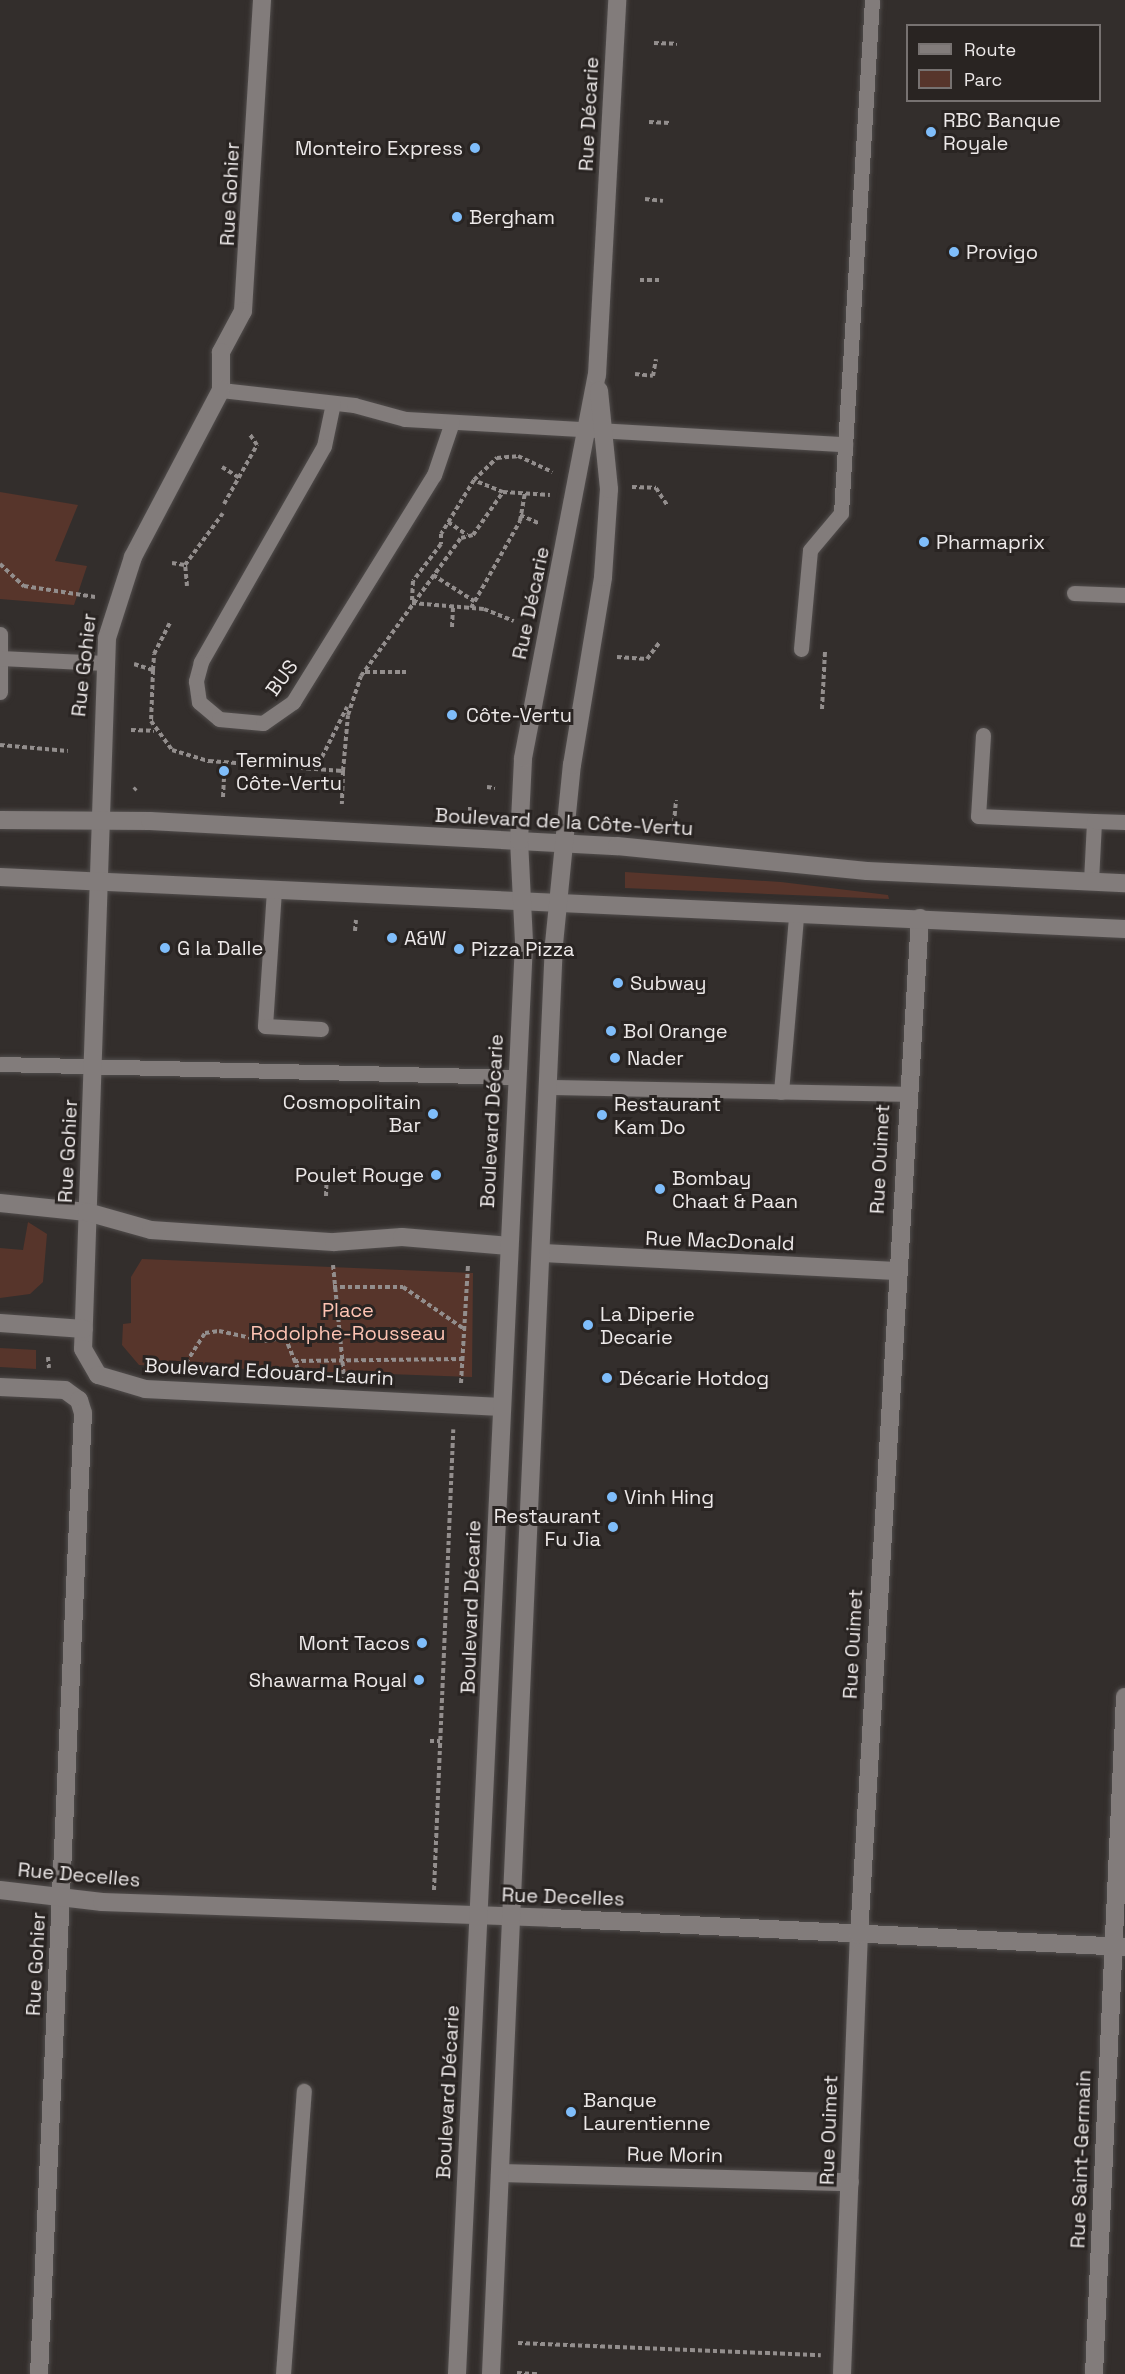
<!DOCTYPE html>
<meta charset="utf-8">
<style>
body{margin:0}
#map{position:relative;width:1125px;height:2374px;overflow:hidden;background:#332e2c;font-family:"Space Grotesk",sans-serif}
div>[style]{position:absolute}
.green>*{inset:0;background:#57352b}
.path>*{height:4px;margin-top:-2px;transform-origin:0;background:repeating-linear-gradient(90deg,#938e8d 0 4.5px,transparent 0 7.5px)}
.roads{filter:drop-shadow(0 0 2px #514d4c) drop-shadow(0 0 2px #514d4c)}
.lane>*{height:15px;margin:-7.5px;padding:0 7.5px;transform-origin:7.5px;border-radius:7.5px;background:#827c7b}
.street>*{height:18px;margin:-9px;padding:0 9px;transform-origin:9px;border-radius:9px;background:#827c7b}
.secondary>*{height:18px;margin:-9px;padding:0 9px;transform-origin:9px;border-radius:9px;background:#827c7b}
.dots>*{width:16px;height:16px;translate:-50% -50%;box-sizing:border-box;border:3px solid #292422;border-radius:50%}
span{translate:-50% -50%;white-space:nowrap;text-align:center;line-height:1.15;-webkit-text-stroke:6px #292422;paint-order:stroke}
.street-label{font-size:20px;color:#ece8e8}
.poi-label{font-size:20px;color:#ece8e8}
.left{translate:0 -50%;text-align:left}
.right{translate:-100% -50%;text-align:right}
.park-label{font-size:20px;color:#fdc3b3}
.legend{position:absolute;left:906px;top:24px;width:195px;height:78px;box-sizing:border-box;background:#292422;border:2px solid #777271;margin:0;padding:8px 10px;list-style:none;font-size:18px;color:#ece8e8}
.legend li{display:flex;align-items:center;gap:12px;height:30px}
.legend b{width:30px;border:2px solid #777271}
</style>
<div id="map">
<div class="green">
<i style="clip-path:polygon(0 492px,78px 505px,55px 561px,87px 566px,74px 605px,0 599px)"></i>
<i style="clip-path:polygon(625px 872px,781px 882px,888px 895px,889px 899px,625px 888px)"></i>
<i style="clip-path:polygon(28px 1222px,47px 1234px,43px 1282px,30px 1294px,0 1298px,0 1248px,23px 1250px)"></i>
<i style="clip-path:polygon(142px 1259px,473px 1273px,472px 1377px,139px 1365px,122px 1345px,123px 1324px,131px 1323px,131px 1277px)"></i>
<i style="clip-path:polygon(0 1348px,36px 1350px,36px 1369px,0 1367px)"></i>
</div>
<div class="path">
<i style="left:654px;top:43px;width:23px;rotate:2deg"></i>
<i style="left:649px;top:122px;width:21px;rotate:3deg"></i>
<i style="left:645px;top:199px;width:18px;rotate:6deg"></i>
<i style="left:640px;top:280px;width:19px"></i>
<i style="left:635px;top:374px;width:18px;rotate:6deg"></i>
<i style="left:653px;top:376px;width:17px;rotate:-80deg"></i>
<i style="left:222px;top:467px;width:22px;rotate:32deg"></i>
<i style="left:474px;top:480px;width:63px;rotate:121.4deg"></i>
<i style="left:441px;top:534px;width:10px;rotate:90deg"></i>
<i style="left:441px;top:544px;width:46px;rotate:127.1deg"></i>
<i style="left:413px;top:581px;width:22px;rotate:93deg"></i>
<i style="left:412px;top:603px;width:72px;rotate:4.8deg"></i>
<i style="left:484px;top:609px;width:32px;rotate:22deg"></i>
<i style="left:632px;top:487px;width:24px;rotate:2deg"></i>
<i style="left:656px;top:488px;width:20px;rotate:57deg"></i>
<i style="left:503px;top:492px;width:31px;rotate:-158deg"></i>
<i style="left:474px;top:480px;width:32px;rotate:-44deg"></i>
<i style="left:497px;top:458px;width:21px;rotate:-5deg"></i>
<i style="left:518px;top:456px;width:38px;rotate:25deg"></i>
<i style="left:224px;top:504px;width:68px;rotate:-60.8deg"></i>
<i style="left:257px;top:445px;width:14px;rotate:-124deg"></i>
<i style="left:520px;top:515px;width:22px;rotate:24deg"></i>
<i style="left:448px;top:522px;width:23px;rotate:34deg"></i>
<i style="left:172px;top:563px;width:13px;rotate:9deg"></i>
<i style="left:0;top:564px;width:33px;rotate:43deg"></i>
<i style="left:24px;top:586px;width:72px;rotate:8.8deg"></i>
<i style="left:433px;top:575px;width:49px;rotate:32.4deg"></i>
<i style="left:187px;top:586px;width:21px;rotate:-95deg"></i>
<i style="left:185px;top:565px;width:64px;rotate:-53.8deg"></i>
<i style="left:471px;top:608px;width:100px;rotate:-60.6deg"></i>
<i style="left:520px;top:521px;width:28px;rotate:-80deg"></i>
<i style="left:452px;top:627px;width:21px;rotate:-87deg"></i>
<i style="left:617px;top:657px;width:30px;rotate:4deg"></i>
<i style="left:647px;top:659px;width:21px;rotate:-53deg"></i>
<i style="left:134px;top:664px;width:20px;rotate:18deg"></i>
<i style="left:153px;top:670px;width:51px;rotate:92.2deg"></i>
<i style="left:151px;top:721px;width:36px;rotate:54deg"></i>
<i style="left:172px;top:750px;width:39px;rotate:17deg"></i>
<i style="left:209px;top:761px;width:134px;rotate:4.3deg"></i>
<i style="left:343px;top:771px;width:33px;rotate:92deg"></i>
<i style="left:153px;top:670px;width:16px;rotate:-86deg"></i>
<i style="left:154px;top:654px;width:37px;rotate:-63deg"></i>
<i style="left:365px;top:672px;width:41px"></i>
<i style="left:822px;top:709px;width:58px;rotate:-87deg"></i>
<i style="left:131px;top:730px;width:23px;rotate:2deg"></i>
<i style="left:0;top:745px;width:68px;rotate:5deg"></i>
<i style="left:302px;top:767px;width:22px;rotate:-27deg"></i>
<i style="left:322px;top:757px;width:56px;rotate:-63.4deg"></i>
<i style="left:343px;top:771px;width:56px;rotate:-84.9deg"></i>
<i style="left:348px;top:715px;width:41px;rotate:-71.6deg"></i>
<i style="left:361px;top:676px;width:170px;rotate:-54.1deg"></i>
<i style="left:461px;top:538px;width:12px;rotate:-14deg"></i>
<i style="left:473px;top:535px;width:52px;rotate:-55.1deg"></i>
<i style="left:503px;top:492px;width:47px;rotate:3.7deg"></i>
<i style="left:487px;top:787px;width:8px;rotate:7deg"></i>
<i style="left:134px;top:790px;width:3px;rotate:-45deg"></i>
<i style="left:223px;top:797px;width:35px;rotate:-87deg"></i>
<i style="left:470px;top:811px;width:7px;rotate:-90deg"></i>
<i style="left:674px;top:823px;width:23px;rotate:-85deg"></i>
<i style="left:355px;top:931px;width:11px;rotate:-85deg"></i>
<i style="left:326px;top:1196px;width:30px;rotate:-88deg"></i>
<i style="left:333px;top:1265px;width:113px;rotate:84.4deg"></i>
<i style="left:333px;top:1287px;width:70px"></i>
<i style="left:403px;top:1287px;width:74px;rotate:34.5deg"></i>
<i style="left:48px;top:1357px;width:11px;rotate:85deg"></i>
<i style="left:294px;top:1361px;width:168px;rotate:-0.7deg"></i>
<i style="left:182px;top:1369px;width:43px;rotate:-57.4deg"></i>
<i style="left:205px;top:1333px;width:14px;rotate:-8deg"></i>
<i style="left:219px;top:1331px;width:47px;rotate:12.3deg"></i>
<i style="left:265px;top:1341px;width:20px;rotate:-11deg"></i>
<i style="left:285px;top:1337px;width:40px;rotate:68deg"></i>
<i style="left:461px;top:1383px;width:119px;rotate:-86.6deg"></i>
<i style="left:430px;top:1741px;width:10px"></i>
<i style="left:434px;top:1890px;width:461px;rotate:-87.6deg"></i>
<i style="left:518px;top:2343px;width:303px;rotate:2.3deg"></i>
<i style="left:517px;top:2373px;width:22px;rotate:3deg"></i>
</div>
<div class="roads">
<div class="lane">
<i style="left:221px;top:390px;width:134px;rotate:6.4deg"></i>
<i style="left:354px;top:405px;width:53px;rotate:15.4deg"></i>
<i style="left:405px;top:419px;width:441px;rotate:3.3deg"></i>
<i style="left:333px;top:403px;width:44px;rotate:101.8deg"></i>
<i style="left:324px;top:446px;width:249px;rotate:119.7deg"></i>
<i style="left:201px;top:662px;width:20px;rotate:105deg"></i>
<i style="left:196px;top:681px;width:21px;rotate:82deg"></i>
<i style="left:199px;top:702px;width:26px;rotate:40deg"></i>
<i style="left:219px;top:719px;width:44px;rotate:5.2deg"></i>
<i style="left:263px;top:723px;width:37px;rotate:-35deg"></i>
<i style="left:293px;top:702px;width:267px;rotate:-58.2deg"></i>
<i style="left:434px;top:475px;width:56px;rotate:-71.2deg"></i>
<i style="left:1074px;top:593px;width:51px;rotate:2.2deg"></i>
<i style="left:0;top:634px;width:58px;rotate:90deg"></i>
<i style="left:801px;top:649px;width:99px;rotate:-84.8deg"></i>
<i style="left:810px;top:550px;width:48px;rotate:-50deg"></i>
<i style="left:841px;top:513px;width:514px;rotate:-86.54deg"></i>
<i style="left:0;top:658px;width:105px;rotate:2.7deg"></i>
<i style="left:983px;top:735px;width:81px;rotate:93.5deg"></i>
<i style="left:978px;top:816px;width:116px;rotate:2.5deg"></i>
<i style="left:1091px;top:881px;width:60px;rotate:-87.1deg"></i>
<i style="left:1094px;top:821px;width:31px;rotate:2deg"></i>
<i style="left:274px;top:890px;width:136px;rotate:93.8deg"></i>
<i style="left:265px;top:1026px;width:56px;rotate:3.1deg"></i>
<i style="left:0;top:1064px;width:517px;rotate:1.44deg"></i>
<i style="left:547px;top:1087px;width:360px;rotate:1.1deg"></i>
<i style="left:781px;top:1092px;width:176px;rotate:-85.1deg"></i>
<i style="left:283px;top:2374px;width:284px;rotate:-85.8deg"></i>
</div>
<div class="street">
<i style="left:262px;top:0;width:312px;rotate:93.5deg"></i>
<i style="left:243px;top:311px;width:47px;rotate:118.2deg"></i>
<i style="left:221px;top:352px;width:38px;rotate:90deg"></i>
<i style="left:221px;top:390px;width:189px;rotate:117.8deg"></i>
<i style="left:133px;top:557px;width:85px;rotate:107.8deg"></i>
<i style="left:107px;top:638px;width:711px;rotate:91.93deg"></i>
<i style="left:83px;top:1349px;width:30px;rotate:60deg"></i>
<i style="left:98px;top:1375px;width:49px;rotate:16.6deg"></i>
<i style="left:145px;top:1389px;width:357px;rotate:2.9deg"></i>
<i style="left:0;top:1203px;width:87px;rotate:5.9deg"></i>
<i style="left:87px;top:1212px;width:66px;rotate:15.7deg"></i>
<i style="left:151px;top:1230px;width:183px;rotate:3.8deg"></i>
<i style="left:334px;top:1242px;width:68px;rotate:-4.2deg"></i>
<i style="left:402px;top:1237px;width:107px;rotate:4.8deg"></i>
<i style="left:542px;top:1253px;width:355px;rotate:2.9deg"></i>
<i style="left:0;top:1323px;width:84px;rotate:4.1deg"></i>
<i style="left:0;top:1387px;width:65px;rotate:2.6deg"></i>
<i style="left:65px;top:1390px;width:17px;rotate:36deg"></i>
<i style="left:79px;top:1400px;width:14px;rotate:73deg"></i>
<i style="left:83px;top:1413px;width:962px;rotate:92.62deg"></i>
<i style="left:0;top:1890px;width:103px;rotate:6.7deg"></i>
<i style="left:102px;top:1902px;width:449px;rotate:2deg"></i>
<i style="left:551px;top:1918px;width:575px;rotate:2.89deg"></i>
<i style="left:500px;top:2173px;width:350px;rotate:1.5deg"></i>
<i style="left:842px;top:2374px;width:439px;rotate:-87.8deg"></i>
<i style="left:859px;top:1935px;width:1019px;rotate:-86.57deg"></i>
<i style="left:1094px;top:2374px;width:678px;rotate:-87.38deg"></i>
</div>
<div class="secondary">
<i style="left:0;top:820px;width:150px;rotate:0.4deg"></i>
<i style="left:150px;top:821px;width:468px;rotate:3.1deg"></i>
<i style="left:617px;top:846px;width:251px;rotate:5.7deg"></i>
<i style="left:867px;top:871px;width:258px;rotate:2.7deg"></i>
<i style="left:0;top:877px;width:1126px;rotate:2.65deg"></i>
<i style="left:457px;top:2374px;width:1434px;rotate:-87.32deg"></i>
<i style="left:524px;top:942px;width:101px;rotate:-92.8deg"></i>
<i style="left:519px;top:841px;width:83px;rotate:-87.2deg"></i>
<i style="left:523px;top:758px;width:390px;rotate:-79.1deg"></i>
<i style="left:597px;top:375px;width:376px;rotate:-86.9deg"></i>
<i style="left:491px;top:2374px;width:1431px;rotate:-87.48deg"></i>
<i style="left:554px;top:944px;width:180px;rotate:-84.3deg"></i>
<i style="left:572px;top:765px;width:191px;rotate:-80.6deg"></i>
<i style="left:603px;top:577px;width:88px;rotate:-86.1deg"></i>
<i style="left:609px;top:489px;width:99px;rotate:-95.8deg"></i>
</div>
</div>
<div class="dots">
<i style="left:931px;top:132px;background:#7fbdfa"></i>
<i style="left:475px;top:148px;background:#7fbdfa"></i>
<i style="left:457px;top:217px;background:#7fbdfa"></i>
<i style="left:954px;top:252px;background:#7fbdfa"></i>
<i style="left:924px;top:542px;background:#7fbdfa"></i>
<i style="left:452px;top:715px;background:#7fbdfa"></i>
<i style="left:224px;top:771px;background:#7fbdfa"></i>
<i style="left:392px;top:938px;background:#7fbdfa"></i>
<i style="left:165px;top:948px;background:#7fbdfa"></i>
<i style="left:459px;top:949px;background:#7fbdfa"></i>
<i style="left:618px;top:983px;background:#7fbdfa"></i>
<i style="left:611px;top:1031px;background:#7fbdfa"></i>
<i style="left:615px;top:1058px;background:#7fbdfa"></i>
<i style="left:433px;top:1114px;background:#7fbdfa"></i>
<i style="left:602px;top:1115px;background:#7fbdfa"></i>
<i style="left:436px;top:1175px;background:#7fbdfa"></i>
<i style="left:660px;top:1189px;background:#7fbdfa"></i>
<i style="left:588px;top:1325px;background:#7fbdfa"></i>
<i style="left:607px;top:1378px;background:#7fbdfa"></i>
<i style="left:612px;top:1497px;background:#7fbdfa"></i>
<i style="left:613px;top:1527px;background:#7fbdfa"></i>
<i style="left:422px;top:1643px;background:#7fbdfa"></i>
<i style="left:419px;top:1680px;background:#7fbdfa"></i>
<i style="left:571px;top:2112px;background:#7fbdfa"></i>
</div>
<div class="street-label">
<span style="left:589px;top:114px;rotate:-87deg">Rue Décarie</span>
<span style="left:230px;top:194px;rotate:-87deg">Rue Gohier</span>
<span style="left:531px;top:603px;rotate:-78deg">Rue Décarie</span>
<span style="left:84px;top:665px;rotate:-84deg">Rue Gohier</span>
<span style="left:282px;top:678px;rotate:-54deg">BUS</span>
<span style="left:564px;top:822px;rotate:3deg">Boulevard de la Côte-Vertu</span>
<span style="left:492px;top:1121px;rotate:-87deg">Boulevard Décarie</span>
<span style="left:68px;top:1151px;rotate:-87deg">Rue Gohier</span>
<span style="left:880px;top:1159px;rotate:-87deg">Rue Ouimet</span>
<span style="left:720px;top:1241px;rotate:2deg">Rue MacDonald</span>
<span style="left:269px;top:1372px;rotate:3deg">Boulevard Edouard-Laurin</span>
<span style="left:471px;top:1607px;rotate:-88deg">Boulevard Décarie</span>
<span style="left:853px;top:1644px;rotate:-87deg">Rue Ouimet</span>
<span style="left:79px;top:1875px;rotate:5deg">Rue Decelles</span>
<span style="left:563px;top:1897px;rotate:2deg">Rue Decelles</span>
<span style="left:36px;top:1964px;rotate:-87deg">Rue Gohier</span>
<span style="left:448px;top:2092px;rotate:-87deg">Boulevard Décarie</span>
<span style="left:829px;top:2130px;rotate:-88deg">Rue Ouimet</span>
<span style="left:675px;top:2155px;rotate:1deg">Rue Morin</span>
<span style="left:1081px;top:2159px;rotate:-88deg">Rue Saint-Germain</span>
</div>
<div class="poi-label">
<span class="left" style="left:943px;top:132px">RBC Banque<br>Royale</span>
<span class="right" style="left:463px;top:148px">Monteiro Express</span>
<span class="left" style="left:469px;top:217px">Bergham</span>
<span class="left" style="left:966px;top:252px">Provigo</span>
<span class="left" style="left:936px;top:542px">Pharmaprix</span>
<span class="left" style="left:466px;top:715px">Côte-Vertu</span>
<span class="left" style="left:236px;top:772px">Terminus<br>Côte-Vertu</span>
<span class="left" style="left:404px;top:938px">A&amp;W</span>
<span class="left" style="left:177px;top:948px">G la Dalle</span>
<span class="left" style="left:471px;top:949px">Pizza Pizza</span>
<span class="left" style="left:630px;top:983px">Subway</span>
<span class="left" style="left:623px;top:1031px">Bol Orange</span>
<span class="left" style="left:627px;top:1058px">Nader</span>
<span class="right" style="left:421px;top:1114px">Cosmopolitain<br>Bar</span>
<span class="left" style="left:614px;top:1116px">Restaurant<br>Kam Do</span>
<span class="right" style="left:424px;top:1175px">Poulet Rouge</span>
<span class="left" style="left:672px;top:1190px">Bombay<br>Chaat &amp; Paan</span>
<span class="left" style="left:600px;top:1326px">La Diperie<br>Decarie</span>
<span class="left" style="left:619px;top:1378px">Décarie Hotdog</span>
<span class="left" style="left:624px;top:1497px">Vinh Hing</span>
<span class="right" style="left:601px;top:1528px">Restaurant<br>Fu Jia</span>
<span class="right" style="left:410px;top:1643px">Mont Tacos</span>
<span class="right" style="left:407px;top:1680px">Shawarma Royal</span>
<span class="left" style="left:583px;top:2112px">Banque<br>Laurentienne</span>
</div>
<div class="park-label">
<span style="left:348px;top:1322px">Place<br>Rodolphe-Rousseau</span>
</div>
<ul class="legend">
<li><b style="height:8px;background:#827c7b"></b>Route</li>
<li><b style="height:16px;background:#57352b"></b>Parc</li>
</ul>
</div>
